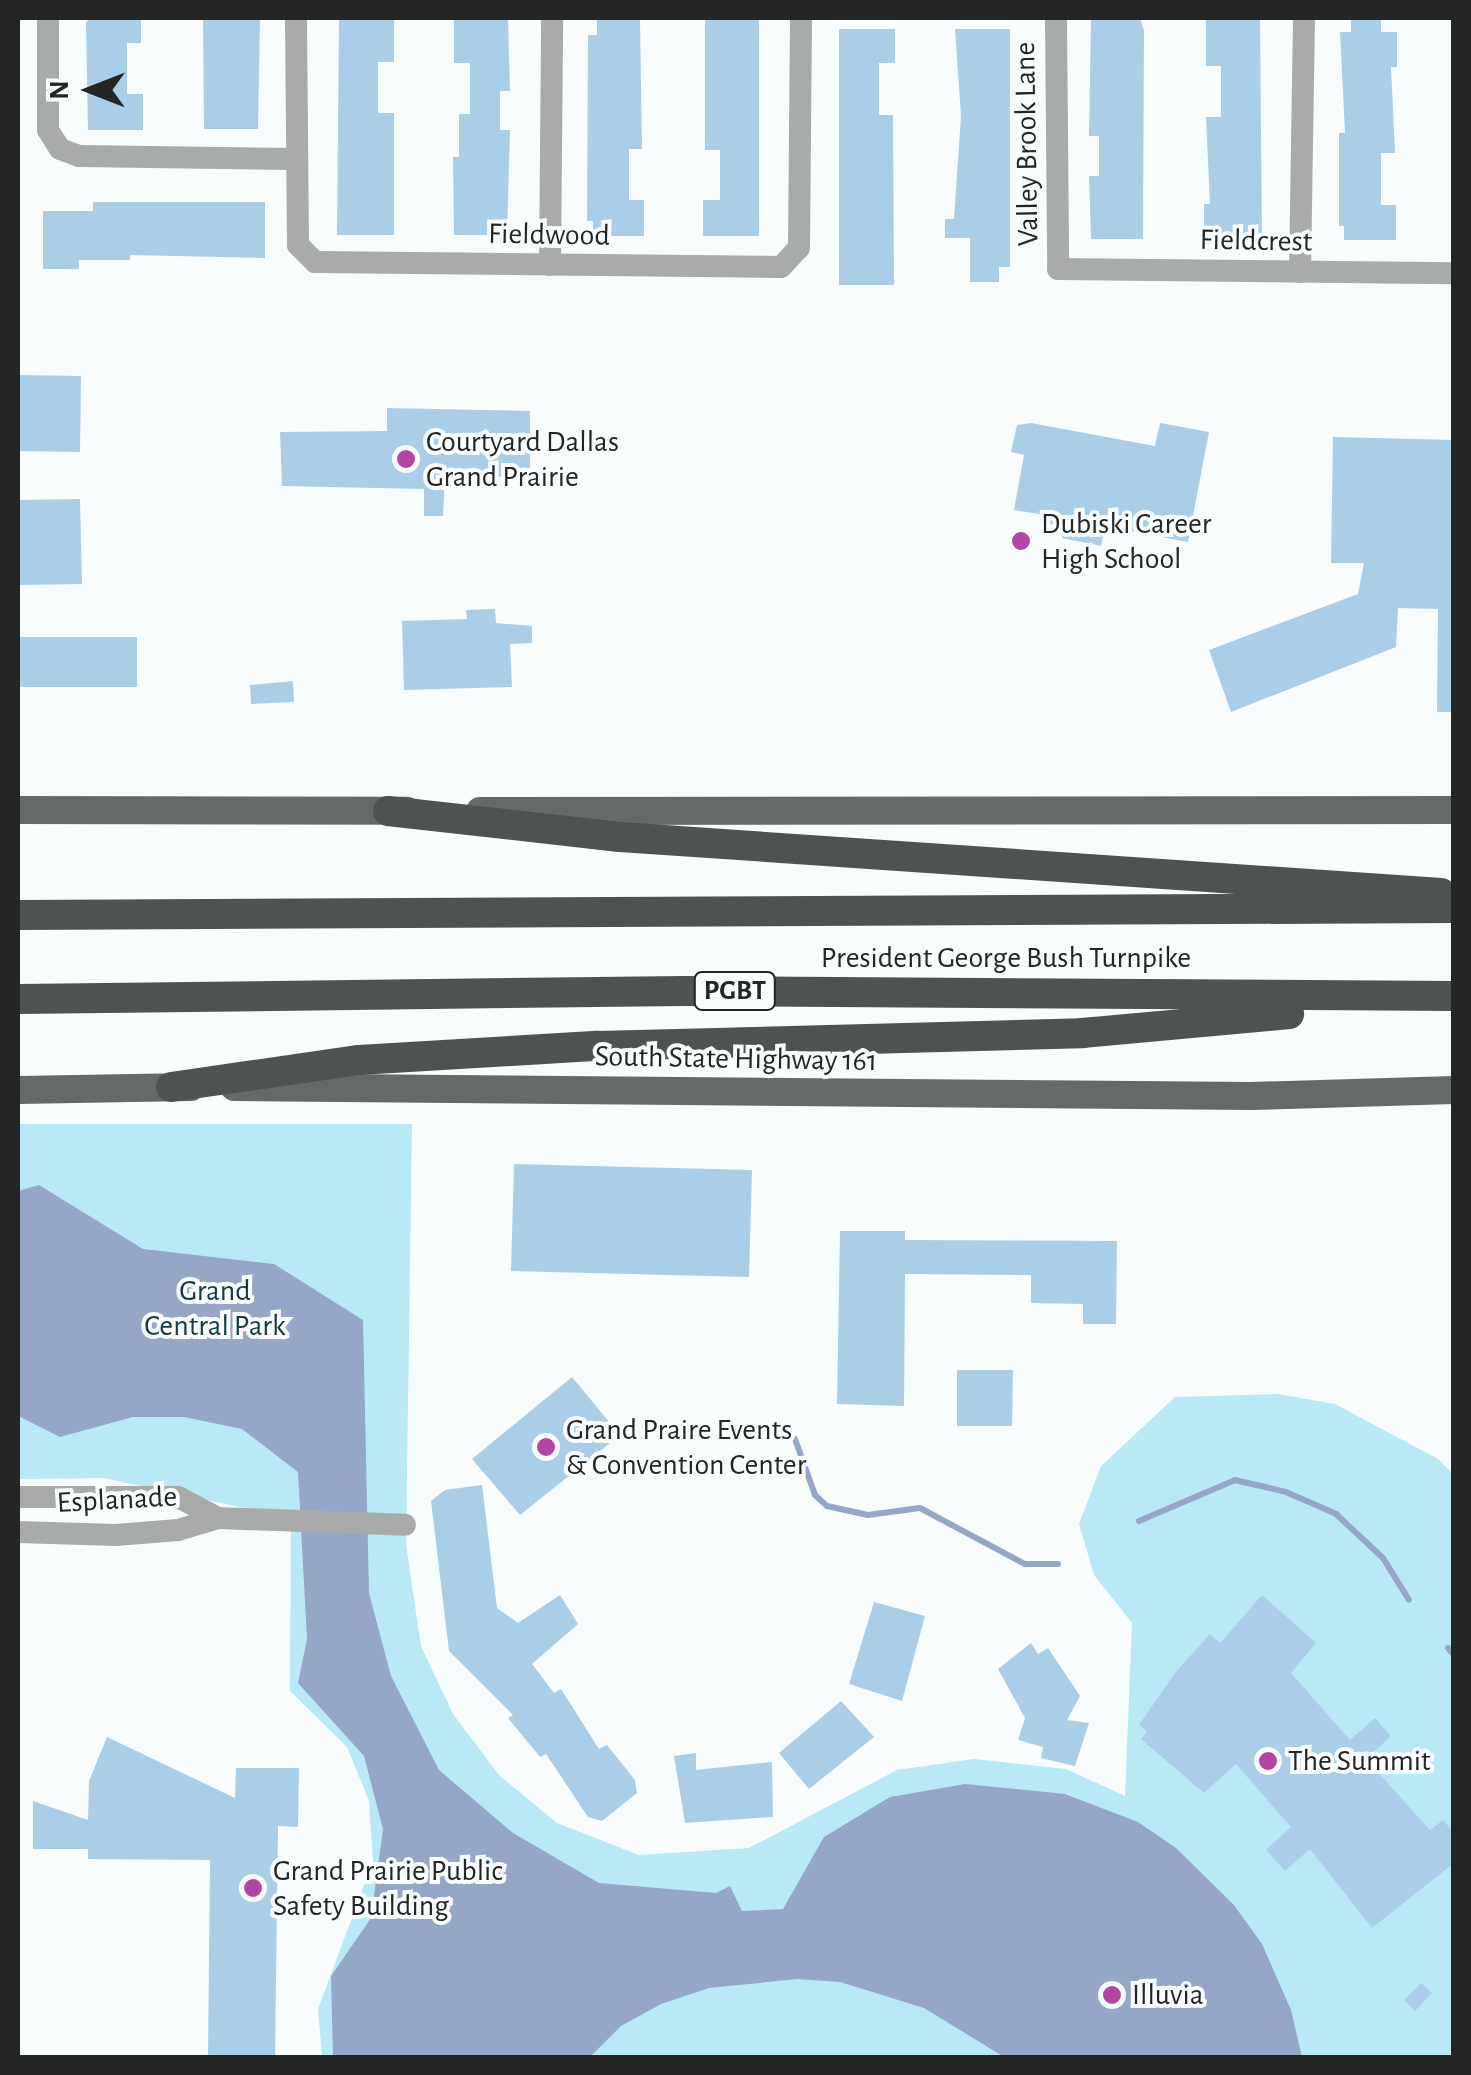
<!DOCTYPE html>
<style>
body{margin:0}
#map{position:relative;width:1471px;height:2075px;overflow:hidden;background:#f8fcfd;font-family:"Alegreya Sans",sans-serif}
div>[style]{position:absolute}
.green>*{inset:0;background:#bae9f6}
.water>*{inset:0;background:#95a6c7}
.stream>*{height:6px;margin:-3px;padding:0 3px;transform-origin:3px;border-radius:3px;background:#95a6c7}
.building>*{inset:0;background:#aacee7}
.minor>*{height:22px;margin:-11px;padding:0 11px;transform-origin:11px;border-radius:11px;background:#a9abab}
.major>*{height:28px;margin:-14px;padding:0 14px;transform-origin:14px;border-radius:14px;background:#656969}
.highway>*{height:30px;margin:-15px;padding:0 15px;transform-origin:15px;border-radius:15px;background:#4e5251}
.dots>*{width:28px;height:28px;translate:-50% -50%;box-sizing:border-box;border:5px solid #f8fcfd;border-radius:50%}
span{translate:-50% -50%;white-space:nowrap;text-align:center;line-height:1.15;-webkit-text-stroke:8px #f8fcfd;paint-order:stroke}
.shield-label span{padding:2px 8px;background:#f8fcfd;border:2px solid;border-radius:8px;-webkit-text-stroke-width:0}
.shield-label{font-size:28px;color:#242626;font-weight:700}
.street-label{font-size:30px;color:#242626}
.poi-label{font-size:30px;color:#242626}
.left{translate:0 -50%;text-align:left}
.park-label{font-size:30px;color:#113c46}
.frame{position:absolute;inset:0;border:20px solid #242626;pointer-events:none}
.north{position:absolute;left:40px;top:40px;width:100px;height:100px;-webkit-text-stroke:8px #f8fcfd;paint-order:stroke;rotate:270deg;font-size:28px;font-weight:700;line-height:40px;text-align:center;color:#242626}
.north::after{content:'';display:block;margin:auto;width:35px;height:45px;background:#242626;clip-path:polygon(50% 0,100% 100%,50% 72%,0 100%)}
</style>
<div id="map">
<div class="green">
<i style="clip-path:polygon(18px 1124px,412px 1124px,406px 1545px,421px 1646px,453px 1714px,499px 1775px,557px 1823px,639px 1855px,749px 1848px,897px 1770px,974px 1759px,1066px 1769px,1125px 1796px,1132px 1623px,1094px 1575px,1079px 1524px,1101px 1466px,1175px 1397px,1278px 1394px,1335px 1404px,1438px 1459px,1453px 1474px,1453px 2057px,322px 2057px,318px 2009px,373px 1861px,369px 1801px,347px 1747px,290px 1691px,291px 1510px,249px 1509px,103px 1478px,18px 1479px)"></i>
</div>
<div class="water">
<i style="clip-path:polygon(39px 1185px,143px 1249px,274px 1264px,363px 1320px,369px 1593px,391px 1676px,439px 1770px,513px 1833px,599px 1883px,716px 1893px,730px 1886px,742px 1911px,783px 1909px,824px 1837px,890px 1797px,965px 1784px,1065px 1794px,1138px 1822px,1176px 1848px,1234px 1905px,1262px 1944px,1291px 2010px,1302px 2057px,1004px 2057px,924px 2008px,840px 1982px,797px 1979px,709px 1988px,661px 2004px,621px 2026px,590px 2057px,333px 2057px,331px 1976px,371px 1918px,383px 1829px,364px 1756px,298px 1683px,307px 1639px,298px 1472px,242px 1429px,184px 1417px,133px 1417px,60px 1437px,18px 1416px,18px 1191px)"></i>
</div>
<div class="stream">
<i style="left:795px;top:1439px;width:59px;rotate:70.3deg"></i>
<i style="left:815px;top:1495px;width:16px;rotate:43deg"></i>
<i style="left:827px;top:1506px;width:42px;rotate:12.4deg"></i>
<i style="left:868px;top:1515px;width:52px;rotate:-7.7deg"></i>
<i style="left:920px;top:1508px;width:119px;rotate:28.1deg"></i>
<i style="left:1025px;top:1564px;width:33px"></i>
<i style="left:1139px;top:1521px;width:104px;rotate:-23.1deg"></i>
<i style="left:1235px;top:1480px;width:52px;rotate:13.2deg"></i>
<i style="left:1286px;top:1492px;width:55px;rotate:23.7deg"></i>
<i style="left:1336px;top:1514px;width:64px;rotate:43.1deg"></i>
<i style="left:1383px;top:1558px;width:49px;rotate:58.2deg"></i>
<i style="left:1448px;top:1648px;width:9px;rotate:49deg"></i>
</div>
<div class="building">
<i style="clip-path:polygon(92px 18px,141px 18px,141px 43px,127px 43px,127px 94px,143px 94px,143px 130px,88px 130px,86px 22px)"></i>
<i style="clip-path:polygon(203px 18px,260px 18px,258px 129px,204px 129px)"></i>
<i style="clip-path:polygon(339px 18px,394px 18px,394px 62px,378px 62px,378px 113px,394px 113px,394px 235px,337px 235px)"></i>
<i style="clip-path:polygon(454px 18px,508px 18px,510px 91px,500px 91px,500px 130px,510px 130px,507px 235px,454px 235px,453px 157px,459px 157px,459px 114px,470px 114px,470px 63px,454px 63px)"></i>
<i style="clip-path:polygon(1091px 18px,1140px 18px,1144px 31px,1143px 239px,1091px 239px,1089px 176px,1099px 176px,1099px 136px,1089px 136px)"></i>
<i style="clip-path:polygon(1206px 18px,1260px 18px,1262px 240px,1204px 240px,1204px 204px,1210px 204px,1206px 117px,1221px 117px,1221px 66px,1206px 66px)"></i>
<i style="clip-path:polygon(1351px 18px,1381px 18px,1381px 32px,1397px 32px,1397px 67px,1391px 67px,1395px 153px,1381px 153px,1381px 205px,1396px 205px,1396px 240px,1344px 240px,1344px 226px,1339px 226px,1339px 133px,1345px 133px,1340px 32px,1351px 32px)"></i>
<i style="clip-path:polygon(705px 19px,759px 19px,759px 236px,703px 236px,703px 200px,720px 200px,720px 150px,705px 150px)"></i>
<i style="clip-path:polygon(597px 20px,640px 20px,642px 149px,629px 149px,629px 200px,644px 200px,644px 236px,593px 236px,593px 221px,587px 221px,588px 35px,597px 35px)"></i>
<i style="clip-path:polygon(839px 29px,895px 29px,895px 63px,879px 63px,879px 115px,893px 115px,894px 285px,839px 285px)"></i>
<i style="clip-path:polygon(955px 29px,1010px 29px,1010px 267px,999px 267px,999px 282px,970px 282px,970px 238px,945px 238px,945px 219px,954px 219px,961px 116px)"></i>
<i style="clip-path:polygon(93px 202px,265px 202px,265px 258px,130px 255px,130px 260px,79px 260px,79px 269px,43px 269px,43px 211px,93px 211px)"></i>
<i style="clip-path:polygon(18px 375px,81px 376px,80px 452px,18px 451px)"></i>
<i style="clip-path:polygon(387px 408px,530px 411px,530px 476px,445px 478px,443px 516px,424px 516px,424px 489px,282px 486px,280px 432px,387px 431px)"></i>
<i style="clip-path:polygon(1031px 423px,1155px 446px,1160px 423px,1209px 432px,1188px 542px,1105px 526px,1101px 546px,1062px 538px,1064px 527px,1050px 524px,1051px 516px,1014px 510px,1024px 455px,1011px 452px,1017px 425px)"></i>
<i style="clip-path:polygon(1333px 437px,1454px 440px,1454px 712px,1437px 712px,1438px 609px,1398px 608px,1396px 647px,1231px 712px,1209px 650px,1358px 594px,1364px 563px,1331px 563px)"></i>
<i style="clip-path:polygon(80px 499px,82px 584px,18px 585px,18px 500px)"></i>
<i style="clip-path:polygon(495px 609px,496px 623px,532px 626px,532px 643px,510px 644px,512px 687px,404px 690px,402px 621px,467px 619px,466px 610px)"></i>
<i style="clip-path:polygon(18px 637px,137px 637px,137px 687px,18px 687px)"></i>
<i style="clip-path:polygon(293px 681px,294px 702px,251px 704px,250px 685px)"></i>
<i style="clip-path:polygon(514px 1164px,752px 1170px,749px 1277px,511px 1271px)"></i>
<i style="clip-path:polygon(840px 1231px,905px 1231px,905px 1240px,1117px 1241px,1116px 1324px,1083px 1324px,1083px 1304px,1031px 1303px,1031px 1275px,905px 1274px,904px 1406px,837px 1404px)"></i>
<i style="clip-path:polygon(957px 1370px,1013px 1370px,1012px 1426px,957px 1426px)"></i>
<i style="clip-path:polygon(572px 1377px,620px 1435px,520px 1515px,472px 1459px)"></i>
<i style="clip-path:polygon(482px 1485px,497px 1608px,518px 1623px,560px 1595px,578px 1624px,532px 1664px,554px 1693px,561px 1689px,599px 1749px,607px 1745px,635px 1780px,637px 1793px,602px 1821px,588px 1817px,546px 1754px,540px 1757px,508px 1718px,513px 1715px,449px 1651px,431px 1501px,445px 1490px)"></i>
<i style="clip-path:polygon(1262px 1595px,1316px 1643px,1291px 1673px,1350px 1740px,1375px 1718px,1391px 1736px,1366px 1759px,1430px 1830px,1443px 1820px,1454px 1833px,1454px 1863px,1372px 1928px,1310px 1849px,1285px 1871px,1266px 1850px,1291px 1827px,1236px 1764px,1204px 1793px,1141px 1739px,1147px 1732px,1139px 1725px,1175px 1673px,1210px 1634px,1220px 1643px)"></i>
<i style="clip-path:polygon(874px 1602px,925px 1616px,902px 1701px,849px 1684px)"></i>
<i style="clip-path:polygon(1031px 1643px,1038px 1654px,1048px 1648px,1080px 1696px,1067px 1720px,1089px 1723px,1075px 1766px,1041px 1758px,1043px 1747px,1018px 1740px,1025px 1718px,998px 1669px)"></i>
<i style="clip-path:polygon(841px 1701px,874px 1737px,809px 1789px,779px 1753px)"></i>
<i style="clip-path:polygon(107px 1737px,235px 1798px,236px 1768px,299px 1768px,298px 1827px,278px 1826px,275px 2058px,208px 2058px,210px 1860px,88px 1859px,88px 1849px,33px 1849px,33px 1801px,88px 1820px,89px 1781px)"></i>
<i style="clip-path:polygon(696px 1753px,696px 1770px,772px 1762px,773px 1817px,685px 1823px,674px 1756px)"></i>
<i style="clip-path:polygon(1421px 1983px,1432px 1993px,1415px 2011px,1404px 2000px)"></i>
</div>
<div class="minor">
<i style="left:48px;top:18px;width:112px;rotate:90deg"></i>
<i style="left:48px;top:130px;width:22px;rotate:58deg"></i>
<i style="left:60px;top:149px;width:20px;rotate:20deg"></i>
<i style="left:79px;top:156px;width:217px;rotate:0.8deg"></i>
<i style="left:296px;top:18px;width:227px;rotate:89.5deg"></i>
<i style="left:298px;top:245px;width:24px;rotate:45deg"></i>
<i style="left:315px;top:262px;width:466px;rotate:0.6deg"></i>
<i style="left:781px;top:267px;width:26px;rotate:-47deg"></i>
<i style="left:799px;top:248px;width:230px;rotate:-89.5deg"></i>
<i style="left:1056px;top:18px;width:251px;rotate:89.5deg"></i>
<i style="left:1058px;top:269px;width:396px;rotate:0.6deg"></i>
<i style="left:550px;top:265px;width:247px;rotate:-89.5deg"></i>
<i style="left:1300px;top:272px;width:254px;rotate:-89.1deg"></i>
<i style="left:18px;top:1497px;width:160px"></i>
<i style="left:178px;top:1497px;width:45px;rotate:27.7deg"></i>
<i style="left:218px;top:1518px;width:187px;rotate:2.1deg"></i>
<i style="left:18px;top:1532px;width:98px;rotate:1.8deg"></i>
<i style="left:116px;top:1535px;width:62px;rotate:-4.6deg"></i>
<i style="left:178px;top:1530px;width:42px;rotate:-16.7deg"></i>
</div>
<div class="major">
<i style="left:18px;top:810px;width:389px;rotate:0.1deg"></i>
<i style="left:480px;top:811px;width:974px;rotate:-0.06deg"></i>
<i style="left:234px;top:1087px;width:1017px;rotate:0.51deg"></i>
<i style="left:1251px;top:1096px;width:203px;rotate:-1.7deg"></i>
<i style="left:18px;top:1090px;width:173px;rotate:-1deg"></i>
</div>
<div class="highway">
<i style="left:388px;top:811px;width:233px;rotate:6.4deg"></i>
<i style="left:620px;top:837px;width:823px;rotate:3.9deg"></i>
<i style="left:18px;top:915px;width:1436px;rotate:-0.28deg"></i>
<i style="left:18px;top:999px;width:666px;rotate:-0.69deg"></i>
<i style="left:684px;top:991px;width:770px;rotate:0.37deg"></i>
<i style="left:171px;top:1087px;width:190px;rotate:-8.2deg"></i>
<i style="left:359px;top:1060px;width:239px;rotate:-3.4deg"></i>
<i style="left:598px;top:1046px;width:484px;rotate:-1.5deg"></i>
<i style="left:1082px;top:1033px;width:208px;rotate:-5.2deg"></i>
</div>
<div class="dots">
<i style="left:406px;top:459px;background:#b446a3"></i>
<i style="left:1021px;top:541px;background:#b446a3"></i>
<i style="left:546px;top:1447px;background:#b446a3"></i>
<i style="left:1268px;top:1761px;background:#b446a3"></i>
<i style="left:253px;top:1888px;background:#b446a3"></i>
<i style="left:1112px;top:1995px;background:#b446a3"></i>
</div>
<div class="shield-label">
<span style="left:735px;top:991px">PGBT</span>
</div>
<div class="street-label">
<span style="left:1027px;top:144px;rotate:-91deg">Valley Brook Lane</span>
<span style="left:549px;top:235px;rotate:1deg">Fieldwood</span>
<span style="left:1256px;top:241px;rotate:1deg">Fieldcrest</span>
<span style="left:1006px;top:958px">President George Bush Turnpike</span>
<span style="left:736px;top:1059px;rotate:1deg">South State Highway 161</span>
<span style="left:117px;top:1500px;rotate:-3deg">Esplanade</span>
</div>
<div class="poi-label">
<span class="left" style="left:426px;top:459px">Courtyard Dallas<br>Grand Prairie</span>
<span class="left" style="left:1041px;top:541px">Dubiski Career<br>High School</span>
<span class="left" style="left:566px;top:1447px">Grand Praire Events<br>&amp; Convention Center</span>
<span class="left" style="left:1288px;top:1761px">The Summit</span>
<span class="left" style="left:273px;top:1888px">Grand Prairie Public<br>Safety Building</span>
<span class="left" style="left:1132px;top:1995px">Illuvia</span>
</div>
<div class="park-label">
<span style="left:215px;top:1308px">Grand<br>Central Park</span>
</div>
<div class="frame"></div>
<div class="north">N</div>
</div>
